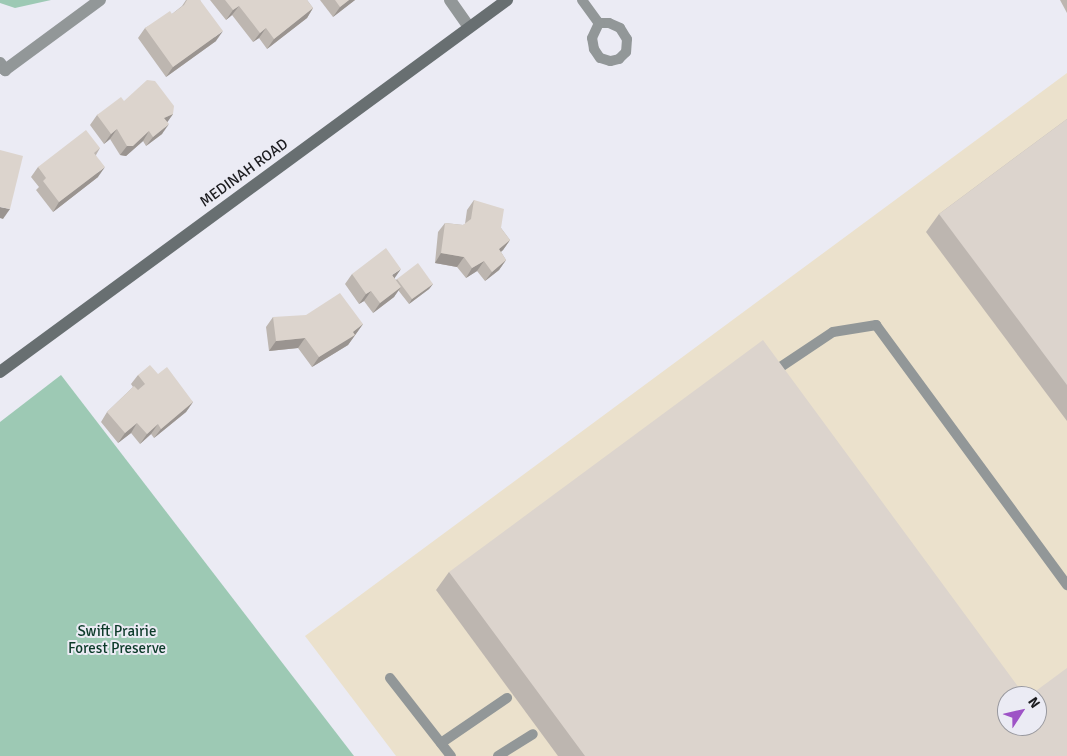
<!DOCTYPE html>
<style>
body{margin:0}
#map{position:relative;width:1067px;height:756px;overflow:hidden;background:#ebebf4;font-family:Signika,sans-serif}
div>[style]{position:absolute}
.industrial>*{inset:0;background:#ebe1cc}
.green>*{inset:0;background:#9dc9b4}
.lane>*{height:10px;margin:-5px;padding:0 5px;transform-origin:5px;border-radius:5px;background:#929798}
.street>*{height:12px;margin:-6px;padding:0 6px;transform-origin:6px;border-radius:6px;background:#929798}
.secondary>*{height:12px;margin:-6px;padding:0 6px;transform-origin:6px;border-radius:6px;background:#686f71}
.wall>*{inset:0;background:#bdb6b0}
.shaded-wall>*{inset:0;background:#9a9490}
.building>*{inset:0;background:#dcd4cd}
span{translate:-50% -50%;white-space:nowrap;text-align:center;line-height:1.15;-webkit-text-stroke:4px #ebebf4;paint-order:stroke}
.street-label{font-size:15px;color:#1b1b1e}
.park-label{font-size:15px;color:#0c3a29}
.north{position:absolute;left:997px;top:686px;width:50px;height:50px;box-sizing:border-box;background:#ebebf4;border:1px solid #98989e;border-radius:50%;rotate:55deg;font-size:14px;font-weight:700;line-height:20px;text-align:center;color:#1b1b1e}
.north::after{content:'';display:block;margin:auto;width:18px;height:22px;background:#9e53c6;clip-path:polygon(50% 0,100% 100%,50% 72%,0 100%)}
</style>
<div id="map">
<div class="industrial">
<i style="clip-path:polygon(evenodd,1067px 73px,1067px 756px,396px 756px,305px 636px,1067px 73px,1007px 696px,1037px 696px,1037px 726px,1007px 726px,1007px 696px)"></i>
</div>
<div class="green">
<i style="clip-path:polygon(0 0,51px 0,15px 8px,0 3px)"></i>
<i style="clip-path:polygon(61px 375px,354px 756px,0 756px,0 422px)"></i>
</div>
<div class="lane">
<i style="left:582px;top:0;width:29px;rotate:54deg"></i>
<i style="left:599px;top:23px;width:10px"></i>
<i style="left:609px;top:23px;width:12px;rotate:24deg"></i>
<i style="left:620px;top:28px;width:13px;rotate:58deg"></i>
<i style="left:627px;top:39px;width:13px;rotate:94deg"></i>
<i style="left:626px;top:52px;width:10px;rotate:135deg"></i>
<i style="left:619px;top:59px;width:9px;rotate:167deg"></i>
<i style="left:610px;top:61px;width:10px;rotate:-163deg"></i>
<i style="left:600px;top:58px;width:11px;rotate:-124deg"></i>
<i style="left:594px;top:49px;width:11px;rotate:-100deg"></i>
<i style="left:592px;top:38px;width:17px;rotate:-65deg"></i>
<i style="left:779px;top:368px;width:65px;rotate:-33.7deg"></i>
<i style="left:833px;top:332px;width:44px;rotate:-9.2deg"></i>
<i style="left:876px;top:325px;width:323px;rotate:53.7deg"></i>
<i style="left:390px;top:678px;width:99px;rotate:52deg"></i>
<i style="left:441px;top:743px;width:80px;rotate:-34.3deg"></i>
<i style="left:498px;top:756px;width:41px;rotate:-32.2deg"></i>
</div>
<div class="street">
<i style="left:450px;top:0;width:33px;rotate:55deg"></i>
<i style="left:0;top:63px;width:9px;rotate:54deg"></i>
<i style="left:5px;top:70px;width:118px;rotate:-36.4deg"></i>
</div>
<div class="secondary">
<i style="left:0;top:372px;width:629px;rotate:-36.27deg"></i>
</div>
<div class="wall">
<i style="clip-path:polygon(186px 0,200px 0,216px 41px,166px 77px,138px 38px,145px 28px,172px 14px,182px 6px)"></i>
<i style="clip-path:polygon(210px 0,307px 0,313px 8px,307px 18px,267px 49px,259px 38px,253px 42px,232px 15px,226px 20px)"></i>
<i style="clip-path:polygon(320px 0,355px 0,333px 17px)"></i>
<i style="clip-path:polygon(1060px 0,1067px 0,1067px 13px)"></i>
<i style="clip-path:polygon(124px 101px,173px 114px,167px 122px,162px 134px,146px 146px,143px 141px,126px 156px,120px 155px,110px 139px,104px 144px,90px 125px,97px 115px)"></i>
<i style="clip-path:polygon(1067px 119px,1067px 421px,926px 232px,939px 214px)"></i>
<i style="clip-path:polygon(100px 148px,96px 155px,98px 177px,53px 212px,36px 190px,39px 187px,31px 177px,38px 167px)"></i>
<i style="clip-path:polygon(474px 200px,501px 228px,510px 240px,503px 250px,501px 252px,506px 260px,499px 270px,485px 281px,477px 271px,466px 278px,457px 267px,435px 263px,438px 232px,445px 223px,463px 225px,465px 224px,467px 210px)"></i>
<i style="clip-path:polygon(352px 274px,394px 278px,396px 280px,397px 279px,433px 284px,429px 289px,409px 304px,398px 290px,394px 297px,373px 313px,364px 301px,359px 304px,345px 284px)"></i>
<i style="clip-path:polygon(273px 317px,363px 324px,348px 345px,312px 367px,298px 348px,269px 351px,266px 327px)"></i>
<i style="clip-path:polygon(158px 374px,193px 402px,186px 412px,154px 438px,151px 434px,140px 444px,131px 433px,118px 443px,101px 422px,107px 412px,133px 387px,131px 384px,138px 375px)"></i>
<i style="clip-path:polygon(449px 572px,1067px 756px,558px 756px,436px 590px)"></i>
</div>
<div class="shaded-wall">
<i style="clip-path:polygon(349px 0,355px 0,333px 17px,340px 7px)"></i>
<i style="clip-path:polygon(239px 6px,232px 15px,226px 20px,233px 10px)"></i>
<i style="clip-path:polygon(313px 8px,307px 18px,267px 49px,274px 39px)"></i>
<i style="clip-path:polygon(266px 28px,259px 38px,253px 42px,260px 33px)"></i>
<i style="clip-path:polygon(223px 31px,216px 41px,166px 77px,173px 67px)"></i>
<i style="clip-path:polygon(173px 114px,166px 124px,164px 118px)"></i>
<i style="clip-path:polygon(169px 124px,162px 134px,146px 146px,153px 137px)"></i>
<i style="clip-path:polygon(117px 129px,110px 139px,104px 144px,111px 134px)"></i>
<i style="clip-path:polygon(149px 131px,143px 141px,126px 156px,120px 155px,127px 146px)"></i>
<i style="clip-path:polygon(105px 167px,98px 177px,53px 212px,59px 202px)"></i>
<i style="clip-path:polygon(0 207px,10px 209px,3px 219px,0 218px)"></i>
<i style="clip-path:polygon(510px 240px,503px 250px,492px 259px,499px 249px)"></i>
<i style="clip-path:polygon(441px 253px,464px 257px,457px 267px,435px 263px)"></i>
<i style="clip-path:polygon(506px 260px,499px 270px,485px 281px,492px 272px)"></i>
<i style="clip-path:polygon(484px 261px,477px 271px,466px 278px,472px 268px)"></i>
<i style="clip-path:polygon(401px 269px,394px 279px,392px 275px)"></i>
<i style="clip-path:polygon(433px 284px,429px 289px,409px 304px,412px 299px)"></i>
<i style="clip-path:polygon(401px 287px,394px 297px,373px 313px,380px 303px)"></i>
<i style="clip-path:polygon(371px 291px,364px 301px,359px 304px,366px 294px)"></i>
<i style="clip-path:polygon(363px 324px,348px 345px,312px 367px,319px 357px)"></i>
<i style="clip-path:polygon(305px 338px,298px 348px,269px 351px,276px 341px)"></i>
<i style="clip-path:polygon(193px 402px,186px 412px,154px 438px,161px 429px)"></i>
<i style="clip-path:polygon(137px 423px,131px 433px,118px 443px,125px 433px)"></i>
<i style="clip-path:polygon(158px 424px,151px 434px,140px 444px,147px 434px)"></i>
</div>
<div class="building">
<i style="clip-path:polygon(187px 0,200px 0,223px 31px,173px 67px,145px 28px,170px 11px,172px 14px,184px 5px)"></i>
<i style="clip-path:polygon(225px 0,307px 0,313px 8px,274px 39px,266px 28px,260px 33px,239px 6px,233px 10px)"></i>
<i style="clip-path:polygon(335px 0,349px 0,340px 7px)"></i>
<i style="clip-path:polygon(147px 80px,155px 81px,174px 106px,173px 114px,164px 118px,169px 124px,153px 137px,149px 131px,133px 146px,127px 146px,117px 129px,111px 134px,97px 115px,121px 97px,124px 101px)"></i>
<i style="clip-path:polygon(1067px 119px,1067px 385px,939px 214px)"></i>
<i style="clip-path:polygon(86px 130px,100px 148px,94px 153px,105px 167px,59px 202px,43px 181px,46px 178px,38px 167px)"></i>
<i style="clip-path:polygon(0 150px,23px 156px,10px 209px,0 207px)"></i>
<i style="clip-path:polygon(474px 200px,504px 209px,501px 228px,510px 240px,499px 249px,506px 260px,492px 272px,484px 261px,472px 268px,464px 257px,441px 253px,445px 223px,463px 225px,471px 219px)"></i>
<i style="clip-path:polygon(386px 248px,401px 269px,392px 275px,401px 287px,380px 303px,371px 291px,366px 294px,352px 274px)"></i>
<i style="clip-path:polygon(418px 263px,433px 284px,412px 299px,397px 279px)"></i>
<i style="clip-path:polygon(340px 293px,363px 324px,353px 332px,355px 335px,319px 357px,305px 338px,276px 341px,273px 317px,306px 315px)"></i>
<i style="clip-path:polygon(763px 340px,1025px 696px,1007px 696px,1007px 726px,1037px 726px,1037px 696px,1029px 696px,1067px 668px,1067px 756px,585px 756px,449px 572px)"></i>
<i style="clip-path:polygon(150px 365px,158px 374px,167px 367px,193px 402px,161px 429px,158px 424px,147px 434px,137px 423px,125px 433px,107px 412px,134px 386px,138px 390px,145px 384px,138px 375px)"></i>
</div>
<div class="street-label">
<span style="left:244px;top:173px;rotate:-36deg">MEDINAH ROAD</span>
</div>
<div class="park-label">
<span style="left:117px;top:640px">Swift Prairie<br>Forest Preserve</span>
</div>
<div class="north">N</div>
</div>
